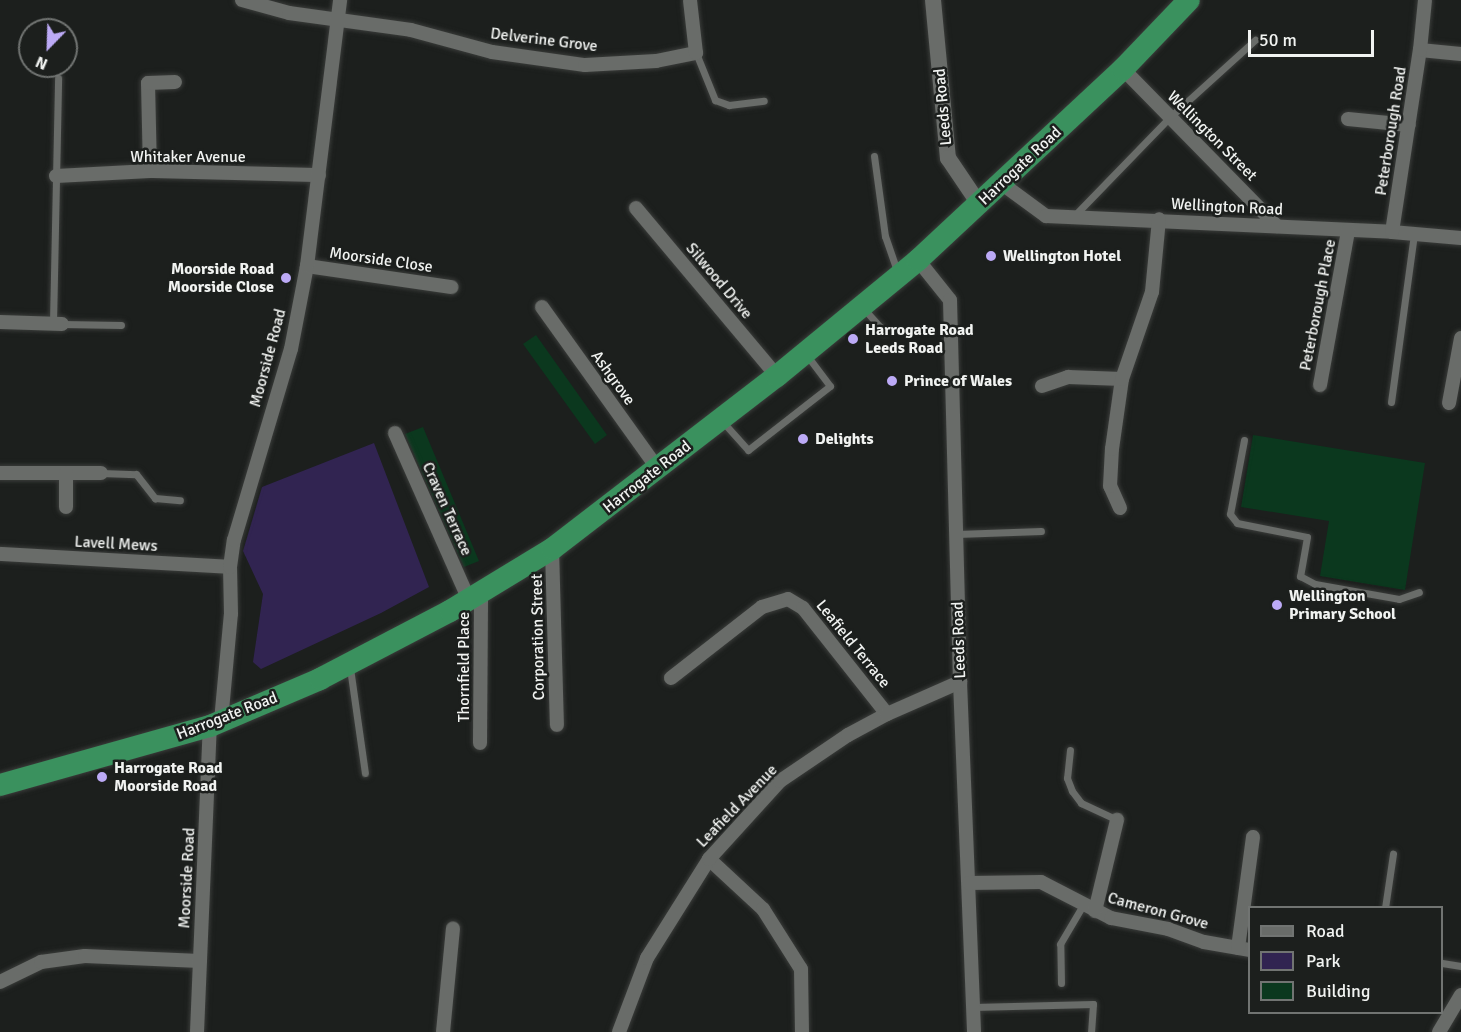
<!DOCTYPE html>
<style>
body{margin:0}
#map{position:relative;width:1461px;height:1032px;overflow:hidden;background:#1c1f1d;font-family:Signika,sans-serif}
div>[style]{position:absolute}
.green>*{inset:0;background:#312451}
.building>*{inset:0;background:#0b381e}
.roads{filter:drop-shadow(0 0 2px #3a3c3a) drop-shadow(0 0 2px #3a3c3a)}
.service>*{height:7px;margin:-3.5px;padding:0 3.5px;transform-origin:3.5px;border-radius:3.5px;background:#696c69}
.minor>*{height:14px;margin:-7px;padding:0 7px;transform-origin:7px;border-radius:7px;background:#696c69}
.tertiary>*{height:16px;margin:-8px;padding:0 8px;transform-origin:8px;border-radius:8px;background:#696c69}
.trunk>*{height:22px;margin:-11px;padding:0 11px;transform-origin:11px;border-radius:11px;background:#3a915e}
.dots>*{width:16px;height:16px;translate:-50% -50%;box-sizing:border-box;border:3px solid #1c1f1d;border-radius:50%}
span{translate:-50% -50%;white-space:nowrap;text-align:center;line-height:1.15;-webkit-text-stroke:5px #1c1f1d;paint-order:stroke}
.street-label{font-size:16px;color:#f1f3f1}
.poi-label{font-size:16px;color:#f1f3f1;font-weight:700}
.left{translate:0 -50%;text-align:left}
.right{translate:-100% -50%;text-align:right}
.legend{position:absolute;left:1248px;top:906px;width:195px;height:108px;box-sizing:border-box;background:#1c1f1d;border:2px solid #717472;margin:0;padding:8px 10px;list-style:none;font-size:18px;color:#f1f3f1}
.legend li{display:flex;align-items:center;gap:12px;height:30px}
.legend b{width:30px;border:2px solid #717472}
.north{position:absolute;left:18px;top:18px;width:60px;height:60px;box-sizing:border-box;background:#1c1f1d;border:2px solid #717472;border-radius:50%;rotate:203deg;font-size:16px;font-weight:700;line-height:24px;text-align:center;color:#f1f3f1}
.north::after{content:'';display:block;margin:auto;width:21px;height:27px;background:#bcaaf6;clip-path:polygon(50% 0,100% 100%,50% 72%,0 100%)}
.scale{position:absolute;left:1248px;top:30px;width:126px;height:27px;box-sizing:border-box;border:3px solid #f1f3f1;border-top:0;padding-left:8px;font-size:18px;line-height:21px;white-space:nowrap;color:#f1f3f1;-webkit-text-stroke:4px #1c1f1d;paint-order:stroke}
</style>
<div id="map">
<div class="green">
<i style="clip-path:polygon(374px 443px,429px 587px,381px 613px,261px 669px,253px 662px,263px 594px,243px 551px,262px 487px)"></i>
</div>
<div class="building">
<i style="clip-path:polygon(536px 335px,607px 435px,595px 444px,523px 344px)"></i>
<i style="clip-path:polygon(423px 427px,479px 561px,464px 567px,405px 434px)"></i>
<i style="clip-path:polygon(1253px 435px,1425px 463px,1405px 590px,1320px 576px,1329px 521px,1241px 507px)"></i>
</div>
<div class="roads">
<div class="service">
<i style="left:696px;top:53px;width:51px;rotate:68deg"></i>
<i style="left:715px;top:100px;width:15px;rotate:20deg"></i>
<i style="left:729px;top:105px;width:35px;rotate:-7deg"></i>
<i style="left:874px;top:156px;width:81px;rotate:82.2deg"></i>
<i style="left:885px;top:236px;width:37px;rotate:71deg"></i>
<i style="left:1074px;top:216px;width:138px;rotate:-45.9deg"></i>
<i style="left:1170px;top:117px;width:115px;rotate:-42.2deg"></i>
<i style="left:864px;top:309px;width:30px;rotate:48deg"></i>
<i style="left:53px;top:323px;width:245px;rotate:-88.8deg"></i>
<i style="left:62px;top:324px;width:59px;rotate:1deg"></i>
<i style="left:1391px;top:402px;width:170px;rotate:-82.2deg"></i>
<i style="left:722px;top:421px;width:39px;rotate:48deg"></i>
<i style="left:748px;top:450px;width:104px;rotate:-38deg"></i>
<i style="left:830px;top:386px;width:39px;rotate:-127deg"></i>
<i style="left:1244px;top:440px;width:75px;rotate:100.7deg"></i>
<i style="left:1230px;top:514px;width:11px;rotate:52deg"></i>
<i style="left:1237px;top:523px;width:71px;rotate:11.3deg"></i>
<i style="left:1307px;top:537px;width:40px;rotate:100deg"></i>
<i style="left:1300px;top:576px;width:17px;rotate:28deg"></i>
<i style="left:1315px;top:584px;width:85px;rotate:10.1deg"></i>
<i style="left:1399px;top:599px;width:21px;rotate:-19deg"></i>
<i style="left:101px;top:473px;width:35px;rotate:2deg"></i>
<i style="left:136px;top:474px;width:31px;rotate:52deg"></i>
<i style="left:155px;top:498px;width:25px;rotate:5deg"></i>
<i style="left:957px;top:534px;width:84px;rotate:-2deg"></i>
<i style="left:350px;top:668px;width:106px;rotate:81.9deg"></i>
<i style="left:1070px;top:750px;width:28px;rotate:96deg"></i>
<i style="left:1067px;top:778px;width:14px;rotate:69deg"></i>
<i style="left:1072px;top:791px;width:15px;rotate:53deg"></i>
<i style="left:1081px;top:803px;width:40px;rotate:25deg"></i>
<i style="left:1385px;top:908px;width:55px;rotate:-81.6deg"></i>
<i style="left:1442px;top:963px;width:19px;rotate:9deg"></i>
<i style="left:1061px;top:983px;width:39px;rotate:-91deg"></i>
<i style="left:1060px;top:944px;width:45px;rotate:-59.5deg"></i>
<i style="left:973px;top:1007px;width:120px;rotate:-1.4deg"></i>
<i style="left:1093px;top:1004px;width:28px;rotate:94deg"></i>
</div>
<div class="minor">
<i style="left:242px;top:0;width:49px;rotate:15.5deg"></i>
<i style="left:289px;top:13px;width:123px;rotate:7.9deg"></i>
<i style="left:411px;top:30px;width:84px;rotate:15.2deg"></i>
<i style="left:492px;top:52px;width:94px;rotate:8deg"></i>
<i style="left:585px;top:65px;width:71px;rotate:-3.2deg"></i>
<i style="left:656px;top:61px;width:41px;rotate:-11.3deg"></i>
<i style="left:696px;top:53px;width:53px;rotate:-96.5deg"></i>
<i style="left:1420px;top:50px;width:41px;rotate:5.6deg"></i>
<i style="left:1123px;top:69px;width:220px;rotate:45.6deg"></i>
<i style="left:1348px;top:119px;width:61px;rotate:5.6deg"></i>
<i style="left:150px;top:171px;width:88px;rotate:-91.3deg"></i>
<i style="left:148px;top:83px;width:27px;rotate:-2deg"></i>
<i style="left:56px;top:176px;width:94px;rotate:-3deg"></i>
<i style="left:150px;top:171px;width:169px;rotate:1.4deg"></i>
<i style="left:1001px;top:183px;width:56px;rotate:36.3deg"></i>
<i style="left:1046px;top:216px;width:346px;rotate:2.6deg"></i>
<i style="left:1392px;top:232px;width:69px;rotate:5deg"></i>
<i style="left:636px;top:208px;width:219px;rotate:50deg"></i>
<i style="left:1392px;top:232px;width:184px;rotate:-81.3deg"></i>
<i style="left:1420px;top:50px;width:50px;rotate:-84.3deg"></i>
<i style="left:918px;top:260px;width:51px;rotate:51.3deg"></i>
<i style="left:950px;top:300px;width:382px;rotate:88.5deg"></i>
<i style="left:960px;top:682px;width:350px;rotate:87.7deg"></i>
<i style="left:307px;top:266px;width:146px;rotate:8.3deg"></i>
<i style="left:542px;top:307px;width:199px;rotate:54.4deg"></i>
<i style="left:0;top:322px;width:62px;rotate:1.8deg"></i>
<i style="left:1320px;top:385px;width:157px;rotate:-79.7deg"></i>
<i style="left:1042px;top:386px;width:28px;rotate:-19deg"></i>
<i style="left:1068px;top:377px;width:54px;rotate:2.1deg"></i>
<i style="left:1449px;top:403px;width:66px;rotate:-79.5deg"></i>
<i style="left:395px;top:433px;width:183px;rotate:66.1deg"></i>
<i style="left:0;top:473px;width:101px"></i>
<i style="left:66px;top:507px;width:34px;rotate:-90deg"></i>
<i style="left:1120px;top:508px;width:24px;rotate:-114deg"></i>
<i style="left:1110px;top:486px;width:37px;rotate:-87deg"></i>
<i style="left:1112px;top:449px;width:71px;rotate:-81.9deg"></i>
<i style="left:1122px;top:379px;width:92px;rotate:-71deg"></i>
<i style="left:1152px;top:292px;width:73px;rotate:-84.5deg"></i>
<i style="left:552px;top:549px;width:176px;rotate:88.4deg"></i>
<i style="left:0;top:554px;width:230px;rotate:3.2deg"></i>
<i style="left:671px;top:678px;width:115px;rotate:-38deg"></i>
<i style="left:762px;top:607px;width:27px;rotate:-17deg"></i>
<i style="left:788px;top:599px;width:17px;rotate:31deg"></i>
<i style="left:803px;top:608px;width:135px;rotate:51.6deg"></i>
<i style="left:221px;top:721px;width:107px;rotate:-84.7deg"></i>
<i style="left:231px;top:614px;width:47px;rotate:-91.2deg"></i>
<i style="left:230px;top:567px;width:27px;rotate:-82deg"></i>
<i style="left:234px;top:540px;width:199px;rotate:-73.4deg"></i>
<i style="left:291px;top:349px;width:85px;rotate:-79.1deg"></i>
<i style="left:307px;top:266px;width:268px;rotate:-82.9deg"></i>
<i style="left:480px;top:743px;width:151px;rotate:-89.6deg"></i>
<i style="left:709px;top:859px;width:74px;rotate:42.8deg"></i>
<i style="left:763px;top:909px;width:71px;rotate:57.7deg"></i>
<i style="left:801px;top:969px;width:63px;rotate:89.1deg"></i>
<i style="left:969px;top:883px;width:72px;rotate:-0.8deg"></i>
<i style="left:1041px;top:882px;width:79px;rotate:27.2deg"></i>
<i style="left:1111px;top:918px;width:58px;rotate:10.9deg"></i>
<i style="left:1168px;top:929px;width:38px;rotate:20deg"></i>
<i style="left:1204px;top:942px;width:47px;rotate:9.9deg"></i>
<i style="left:1095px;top:911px;width:94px;rotate:-76.4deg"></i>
<i style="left:1238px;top:948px;width:112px;rotate:-82.3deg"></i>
<i style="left:0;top:982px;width:46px;rotate:-26deg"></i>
<i style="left:41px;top:962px;width:44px;rotate:-7.8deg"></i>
<i style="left:85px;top:956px;width:115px;rotate:2.5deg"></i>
<i style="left:197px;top:1032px;width:306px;rotate:-87.6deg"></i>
<i style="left:443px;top:1032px;width:104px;rotate:-84.5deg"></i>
<i style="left:619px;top:1032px;width:79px;rotate:-69.3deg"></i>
<i style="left:647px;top:958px;width:117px;rotate:-57.9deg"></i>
<i style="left:709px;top:859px;width:105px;rotate:-47.7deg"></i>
<i style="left:780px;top:781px;width:82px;rotate:-34.1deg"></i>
<i style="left:848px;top:735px;width:44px;rotate:-28.3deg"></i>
<i style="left:887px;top:714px;width:80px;rotate:-23.7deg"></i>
<i style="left:1439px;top:1032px;width:43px;rotate:-59.3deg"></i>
</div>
<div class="tertiary">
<i style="left:933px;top:0;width:159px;rotate:84.6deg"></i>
<i style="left:948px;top:158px;width:55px;rotate:56deg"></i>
</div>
<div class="trunk">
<i style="left:0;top:785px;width:218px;rotate:-15.7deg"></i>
<i style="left:210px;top:726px;width:120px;rotate:-23.1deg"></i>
<i style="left:320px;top:679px;width:147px;rotate:-27.6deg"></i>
<i style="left:450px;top:611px;width:119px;rotate:-31.3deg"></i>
<i style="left:552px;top:549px;width:284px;rotate:-37.6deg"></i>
<i style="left:777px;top:376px;width:183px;rotate:-39.4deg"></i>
<i style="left:918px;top:260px;width:280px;rotate:-43deg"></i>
<i style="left:1123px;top:69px;width:95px;rotate:-46.3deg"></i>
</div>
</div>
<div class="dots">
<i style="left:991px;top:256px;background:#bcaaf6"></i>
<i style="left:286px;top:278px;background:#bcaaf6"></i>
<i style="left:853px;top:339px;background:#bcaaf6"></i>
<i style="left:892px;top:381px;background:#bcaaf6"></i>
<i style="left:803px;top:439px;background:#bcaaf6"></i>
<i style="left:1277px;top:605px;background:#bcaaf6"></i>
<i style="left:102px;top:777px;background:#bcaaf6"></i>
</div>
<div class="street-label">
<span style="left:544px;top:40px;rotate:7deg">Delverine Grove</span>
<span style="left:943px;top:107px;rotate:-95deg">Leeds Road</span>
<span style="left:1391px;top:131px;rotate:-81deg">Peterborough Road</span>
<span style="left:1212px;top:136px;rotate:45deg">Wellington Street</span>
<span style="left:188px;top:157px">Whitaker Avenue</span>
<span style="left:1020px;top:166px;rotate:-43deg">Harrogate Road</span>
<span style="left:1227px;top:207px;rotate:3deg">Wellington Road</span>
<span style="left:381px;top:260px;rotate:8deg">Moorside Close</span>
<span style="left:719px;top:281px;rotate:50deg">Silwood Drive</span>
<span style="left:1318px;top:305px;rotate:-79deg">Peterborough Place</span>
<span style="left:268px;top:358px;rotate:-75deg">Moorside Road</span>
<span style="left:613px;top:378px;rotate:54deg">Ashgrove</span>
<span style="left:647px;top:477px;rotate:-38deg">Harrogate Road</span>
<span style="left:447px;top:509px;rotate:66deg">Craven Terrace</span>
<span style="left:116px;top:544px;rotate:3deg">Lavell Mews</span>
<span style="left:538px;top:637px;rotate:-91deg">Corporation Street</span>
<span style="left:959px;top:640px;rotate:-92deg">Leeds Road</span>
<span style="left:853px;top:644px;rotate:51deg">Leafield Terrace</span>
<span style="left:464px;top:667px;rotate:-90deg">Thornfield Place</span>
<span style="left:227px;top:716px;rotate:-21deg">Harrogate Road</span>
<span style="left:737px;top:806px;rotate:-46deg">Leafield Avenue</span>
<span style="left:187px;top:878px;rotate:-87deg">Moorside Road</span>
<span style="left:1158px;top:911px;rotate:15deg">Cameron Grove</span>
</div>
<div class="poi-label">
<span class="left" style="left:1003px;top:256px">Wellington Hotel</span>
<span class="right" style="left:274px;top:278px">Moorside Road<br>Moorside Close</span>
<span class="left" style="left:865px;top:339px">Harrogate Road<br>Leeds Road</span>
<span class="left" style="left:904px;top:381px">Prince of Wales</span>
<span class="left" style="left:815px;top:439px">Delights</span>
<span class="left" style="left:1289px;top:605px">Wellington<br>Primary School</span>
<span class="left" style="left:114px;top:777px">Harrogate Road<br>Moorside Road</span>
</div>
<ul class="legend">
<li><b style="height:8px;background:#696c69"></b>Road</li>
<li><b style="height:16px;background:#312451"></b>Park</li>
<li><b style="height:16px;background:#0b381e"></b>Building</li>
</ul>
<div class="north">N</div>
<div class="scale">50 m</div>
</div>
